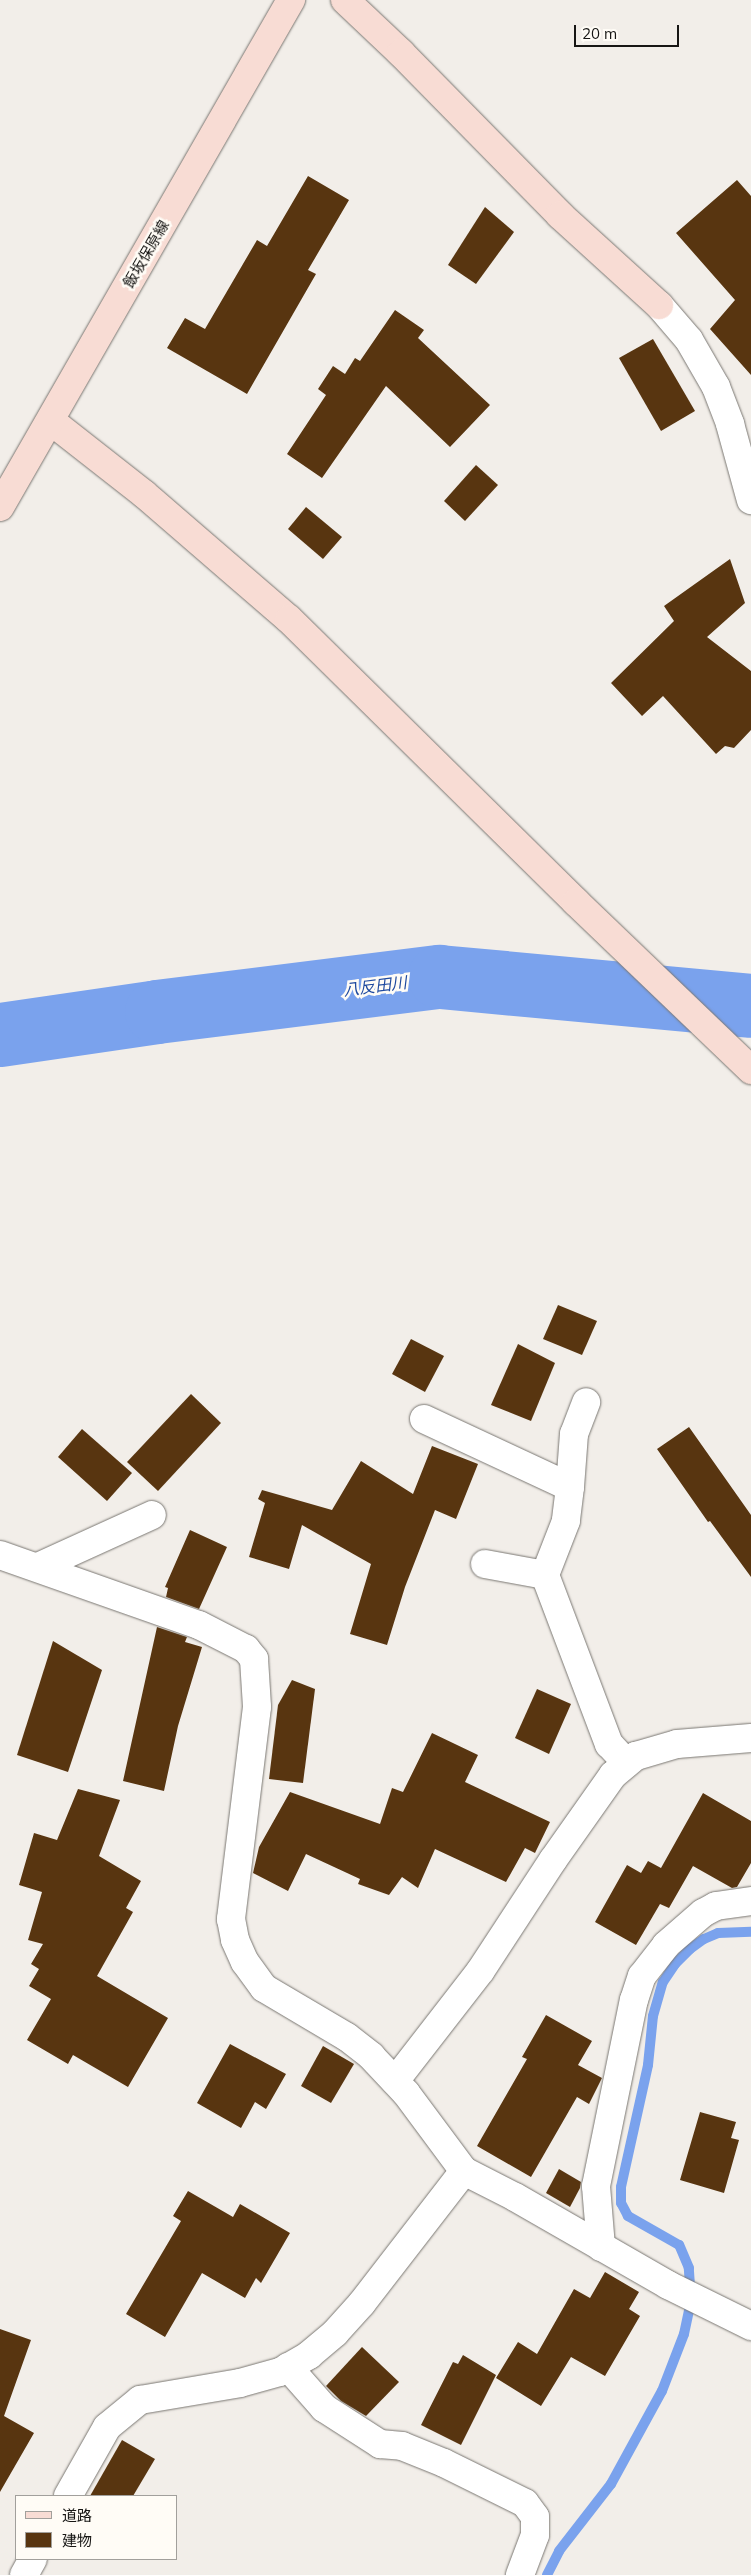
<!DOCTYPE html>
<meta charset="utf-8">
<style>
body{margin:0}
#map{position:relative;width:751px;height:2575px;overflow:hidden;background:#f2eee9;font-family:Mulish,"Noto Sans JP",sans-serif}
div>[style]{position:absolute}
.stream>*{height:10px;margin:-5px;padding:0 5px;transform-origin:5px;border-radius:5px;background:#7aa2ed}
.river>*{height:64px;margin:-32px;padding:0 32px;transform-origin:32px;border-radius:32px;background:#7aa2ed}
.building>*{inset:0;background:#583510}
.roads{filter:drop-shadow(0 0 1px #7a7772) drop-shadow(0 0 1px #7a7772)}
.street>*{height:28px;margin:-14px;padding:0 14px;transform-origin:14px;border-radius:14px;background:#fff}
.secondary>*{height:28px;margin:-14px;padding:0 14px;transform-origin:14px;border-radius:14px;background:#f8dcd4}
span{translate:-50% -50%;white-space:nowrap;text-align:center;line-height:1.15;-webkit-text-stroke:5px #fffcf6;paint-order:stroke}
.street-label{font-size:15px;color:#171614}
.water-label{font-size:16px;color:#1e499f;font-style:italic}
.legend{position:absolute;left:15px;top:2495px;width:162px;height:65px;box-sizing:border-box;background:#fffcf6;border:1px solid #a2a09c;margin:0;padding:6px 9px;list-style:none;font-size:15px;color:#171614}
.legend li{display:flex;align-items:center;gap:10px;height:25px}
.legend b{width:25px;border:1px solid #a2a09c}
.scale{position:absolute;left:574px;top:25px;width:105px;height:22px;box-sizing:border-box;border:2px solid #171614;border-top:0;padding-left:6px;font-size:15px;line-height:18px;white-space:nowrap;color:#171614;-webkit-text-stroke:4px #fffcf6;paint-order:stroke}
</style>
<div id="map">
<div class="stream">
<i style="left:547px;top:2575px;width:27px;rotate:-63deg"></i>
<i style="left:559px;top:2551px;width:85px;rotate:-52.2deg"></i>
<i style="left:611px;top:2484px;width:106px;rotate:-61.3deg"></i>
<i style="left:662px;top:2391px;width:61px;rotate:-68.9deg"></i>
<i style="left:684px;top:2334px;width:35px;rotate:-78deg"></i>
<i style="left:691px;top:2300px;width:32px;rotate:-94deg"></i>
<i style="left:689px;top:2268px;width:25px;rotate:-113deg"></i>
<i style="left:679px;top:2245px;width:59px;rotate:-150.4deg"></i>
<i style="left:628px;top:2216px;width:15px;rotate:-118deg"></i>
<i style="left:621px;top:2203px;width:16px;rotate:-90deg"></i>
<i style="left:621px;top:2187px;width:125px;rotate:-77.5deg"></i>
<i style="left:648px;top:2065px;width:49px;rotate:-84.2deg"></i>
<i style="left:653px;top:2016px;width:35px;rotate:-74deg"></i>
<i style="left:663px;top:1982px;width:22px;rotate:-56deg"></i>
<i style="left:675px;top:1964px;width:21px;rotate:-45deg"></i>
<i style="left:690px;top:1949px;width:17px;rotate:-36deg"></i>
<i style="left:704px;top:1939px;width:15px;rotate:-23deg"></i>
<i style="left:718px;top:1933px;width:33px;rotate:-2deg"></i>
</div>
<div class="river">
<i style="left:0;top:1035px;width:159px;rotate:-8.3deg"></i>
<i style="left:157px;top:1012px;width:285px;rotate:-7.1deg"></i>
<i style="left:440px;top:977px;width:312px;rotate:5.3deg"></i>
</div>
<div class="building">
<i style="clip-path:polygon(308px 176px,349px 200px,308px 270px,316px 274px,247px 394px,167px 348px,185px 318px,205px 329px,257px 240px,267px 246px)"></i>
<i style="clip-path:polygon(737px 180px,751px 196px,751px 375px,710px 329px,735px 300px,676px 233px)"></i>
<i style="clip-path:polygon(485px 207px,514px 232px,476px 284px,448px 265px)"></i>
<i style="clip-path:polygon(395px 310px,424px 330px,418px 338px,490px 405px,450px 447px,386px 386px,322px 478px,287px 454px,326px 395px,318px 389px,333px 366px,345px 374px,355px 358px,360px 361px)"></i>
<i style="clip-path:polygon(653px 339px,695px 411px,661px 431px,619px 358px)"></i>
<i style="clip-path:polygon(476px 465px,498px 485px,465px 521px,444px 501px)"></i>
<i style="clip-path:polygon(306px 507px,342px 537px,323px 559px,288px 529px)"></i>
<i style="clip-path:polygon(730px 559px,745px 603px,707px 637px,751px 671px,751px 730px,734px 748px,725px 746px,716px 754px,663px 696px,642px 716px,611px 683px,674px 621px,664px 606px)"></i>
<i style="clip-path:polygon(558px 1305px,597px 1321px,582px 1355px,543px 1339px)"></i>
<i style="clip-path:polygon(411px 1339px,444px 1356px,425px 1392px,392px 1374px)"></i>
<i style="clip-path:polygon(518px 1344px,555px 1363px,531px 1421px,491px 1405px)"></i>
<i style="clip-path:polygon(191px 1394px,221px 1423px,158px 1491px,127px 1462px)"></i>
<i style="clip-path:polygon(689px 1427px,751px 1515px,751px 1577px,710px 1521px,708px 1522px,657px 1449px)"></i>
<i style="clip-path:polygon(82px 1429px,132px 1473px,107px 1501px,58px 1457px)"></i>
<i style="clip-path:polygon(432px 1446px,478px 1464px,456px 1519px,435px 1510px,405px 1587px,387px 1645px,350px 1634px,371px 1564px,302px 1525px,289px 1569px,249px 1557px,265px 1503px,258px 1499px,262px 1490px,332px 1510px,361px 1461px,413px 1494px)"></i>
<i style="clip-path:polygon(190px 1530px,227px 1547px,199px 1609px,166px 1597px,168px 1588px,165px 1587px)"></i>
<i style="clip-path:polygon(157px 1627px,187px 1637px,185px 1642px,202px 1647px,178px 1726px,164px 1791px,123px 1781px)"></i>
<i style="clip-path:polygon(53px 1641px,102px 1670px,68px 1772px,17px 1755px)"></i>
<i style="clip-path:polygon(292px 1680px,315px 1689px,303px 1783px,269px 1779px,278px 1705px)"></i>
<i style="clip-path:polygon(537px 1689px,571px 1704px,549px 1754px,515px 1738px)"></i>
<i style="clip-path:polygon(432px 1733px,478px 1755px,465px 1782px,550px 1822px,535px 1853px,525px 1848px,506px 1882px,435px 1849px,418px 1888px,402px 1877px,389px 1895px,358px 1884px,360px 1879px,306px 1854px,288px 1891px,253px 1873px,259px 1847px,290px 1792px,380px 1824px,392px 1788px,403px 1792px)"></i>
<i style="clip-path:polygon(78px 1789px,120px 1800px,99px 1856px,141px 1881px,126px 1908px,133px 1912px,97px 1976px,168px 2018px,128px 2087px,73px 2055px,68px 2064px,27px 2040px,51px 1999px,29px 1986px,39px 1969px,31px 1964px,43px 1944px,28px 1940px,42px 1892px,19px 1885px,34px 1833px,57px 1840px)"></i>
<i style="clip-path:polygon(703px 1793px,751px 1821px,751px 1863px,737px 1887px,732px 1888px,693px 1866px,669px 1908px,660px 1904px,636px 1945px,595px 1922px,627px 1865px,641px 1873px,648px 1861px,661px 1868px)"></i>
<i style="clip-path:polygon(546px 2015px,592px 2041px,578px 2065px,602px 2078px,589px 2104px,577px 2097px,531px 2177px,477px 2146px,527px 2059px,522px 2057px)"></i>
<i style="clip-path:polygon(230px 2044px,286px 2074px,266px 2109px,255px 2102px,241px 2128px,197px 2103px)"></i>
<i style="clip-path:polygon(323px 2046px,354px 2064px,331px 2103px,301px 2086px)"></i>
<i style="clip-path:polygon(700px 2112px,736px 2122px,731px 2138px,739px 2140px,724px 2193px,680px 2180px)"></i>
<i style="clip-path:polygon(559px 2169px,581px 2182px,580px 2188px,570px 2207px,546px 2193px)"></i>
<i style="clip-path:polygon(188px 2191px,233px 2217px,240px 2204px,290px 2233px,261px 2283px,256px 2278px,245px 2298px,202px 2273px,165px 2337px,126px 2314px,181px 2221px,173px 2216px)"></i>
<i style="clip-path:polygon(605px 2272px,639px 2292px,629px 2309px,640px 2316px,605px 2376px,571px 2357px,541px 2406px,496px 2378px,518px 2342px,537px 2354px,574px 2289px,590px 2298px)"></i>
<i style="clip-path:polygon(0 2329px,31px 2340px,4px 2416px,34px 2433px,0 2492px)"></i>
<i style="clip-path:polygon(362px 2347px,399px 2382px,366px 2416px,341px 2401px,326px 2386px)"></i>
<i style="clip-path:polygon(463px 2355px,496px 2375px,461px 2445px,421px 2425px,453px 2362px,458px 2364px)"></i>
<i style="clip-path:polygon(122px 2440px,155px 2459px,133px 2496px,90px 2496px)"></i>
</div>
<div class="roads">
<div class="street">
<i style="left:659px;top:305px;width:46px;rotate:49.4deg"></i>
<i style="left:689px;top:340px;width:54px;rotate:60.1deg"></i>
<i style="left:716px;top:387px;width:40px;rotate:69deg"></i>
<i style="left:730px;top:424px;width:79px;rotate:74.6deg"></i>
<i style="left:424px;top:1419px;width:161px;rotate:25deg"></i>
<i style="left:570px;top:1487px;width:34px;rotate:97deg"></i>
<i style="left:566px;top:1521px;width:58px;rotate:111.3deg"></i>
<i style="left:545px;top:1575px;width:181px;rotate:69.3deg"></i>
<i style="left:609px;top:1744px;width:26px;rotate:47deg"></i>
<i style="left:570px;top:1487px;width:53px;rotate:-85.7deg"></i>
<i style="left:574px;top:1434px;width:34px;rotate:-69deg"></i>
<i style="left:0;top:1555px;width:211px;rotate:19.4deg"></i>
<i style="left:199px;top:1625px;width:53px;rotate:27.1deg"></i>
<i style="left:246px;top:1649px;width:13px;rotate:51deg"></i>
<i style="left:254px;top:1659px;width:48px;rotate:86.4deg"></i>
<i style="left:257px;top:1707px;width:214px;rotate:97deg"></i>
<i style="left:231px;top:1919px;width:21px;rotate:79deg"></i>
<i style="left:235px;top:1940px;width:24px;rotate:66deg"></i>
<i style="left:245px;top:1962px;width:32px;rotate:54deg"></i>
<i style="left:264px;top:1988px;width:96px;rotate:30.6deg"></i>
<i style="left:347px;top:2037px;width:31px;rotate:38deg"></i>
<i style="left:371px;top:2056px;width:51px;rotate:46.6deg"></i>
<i style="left:406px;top:2093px;width:97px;rotate:53.4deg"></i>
<i style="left:464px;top:2171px;width:57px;rotate:27deg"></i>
<i style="left:515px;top:2197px;width:177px;rotate:29.9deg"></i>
<i style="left:668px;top:2285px;width:93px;rotate:26.3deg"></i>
<i style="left:485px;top:1564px;width:61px;rotate:10.4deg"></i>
<i style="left:38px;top:1567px;width:125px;rotate:-24.5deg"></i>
<i style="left:395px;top:2081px;width:140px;rotate:-52.2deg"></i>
<i style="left:481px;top:1970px;width:131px;rotate:-56.8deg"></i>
<i style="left:553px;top:1860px;width:104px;rotate:-54.8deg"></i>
<i style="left:613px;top:1775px;width:30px;rotate:-40deg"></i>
<i style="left:636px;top:1756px;width:43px;rotate:-16.3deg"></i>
<i style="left:677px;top:1744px;width:74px;rotate:-4.6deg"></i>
<i style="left:601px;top:2247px;width:61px;rotate:-94.7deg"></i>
<i style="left:596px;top:2186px;width:190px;rotate:-78.5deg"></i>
<i style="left:634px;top:2000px;width:25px;rotate:-72deg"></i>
<i style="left:642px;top:1976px;width:39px;rotate:-52deg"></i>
<i style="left:666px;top:1945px;width:49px;rotate:-40.9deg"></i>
<i style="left:703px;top:1913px;width:15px;rotate:-28deg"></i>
<i style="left:716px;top:1906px;width:35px;rotate:-8deg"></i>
<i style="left:288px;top:2367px;width:55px;rotate:48.7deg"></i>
<i style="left:324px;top:2408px;width:67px;rotate:32.7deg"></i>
<i style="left:380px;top:2444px;width:22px;rotate:5deg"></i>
<i style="left:402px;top:2446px;width:45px;rotate:22deg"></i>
<i style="left:444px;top:2463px;width:90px;rotate:26.3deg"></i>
<i style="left:525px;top:2503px;width:17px;rotate:54deg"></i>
<i style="left:535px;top:2517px;width:18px;rotate:90deg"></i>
<i style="left:535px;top:2535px;width:43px;rotate:110.6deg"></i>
<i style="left:68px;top:2496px;width:79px;rotate:-60.5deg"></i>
<i style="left:107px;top:2427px;width:43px;rotate:-39.3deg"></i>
<i style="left:140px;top:2400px;width:101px;rotate:-9.6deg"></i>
<i style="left:240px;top:2383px;width:41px;rotate:-15.4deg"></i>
<i style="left:280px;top:2372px;width:34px;rotate:-30deg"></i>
<i style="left:309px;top:2355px;width:34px;rotate:-40deg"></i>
<i style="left:335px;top:2333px;width:40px;rotate:-48deg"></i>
<i style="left:362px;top:2303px;width:167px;rotate:-52.3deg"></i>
<i style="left:24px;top:2575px;width:18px;rotate:-61deg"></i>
</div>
<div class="secondary">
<i style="left:345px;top:0;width:77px;rotate:43.4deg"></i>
<i style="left:401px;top:53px;width:227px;rotate:45.5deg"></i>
<i style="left:560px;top:215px;width:134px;rotate:42.3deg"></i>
<i style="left:51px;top:421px;width:118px;rotate:38.1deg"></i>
<i style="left:144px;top:494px;width:191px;rotate:40.8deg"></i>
<i style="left:289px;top:619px;width:403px;rotate:44.6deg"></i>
<i style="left:576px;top:902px;width:243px;rotate:43.8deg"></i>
<i style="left:0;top:507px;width:585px;rotate:-60.15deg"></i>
</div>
</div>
<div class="street-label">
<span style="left:146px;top:254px;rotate:-60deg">飯坂保原線</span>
</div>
<div class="water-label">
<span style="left:375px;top:986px;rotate:-7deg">八反田川</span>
</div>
<ul class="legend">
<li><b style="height:6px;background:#f8dcd4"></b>道路</li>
<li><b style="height:14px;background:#583510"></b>建物</li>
</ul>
<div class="scale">20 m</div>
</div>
